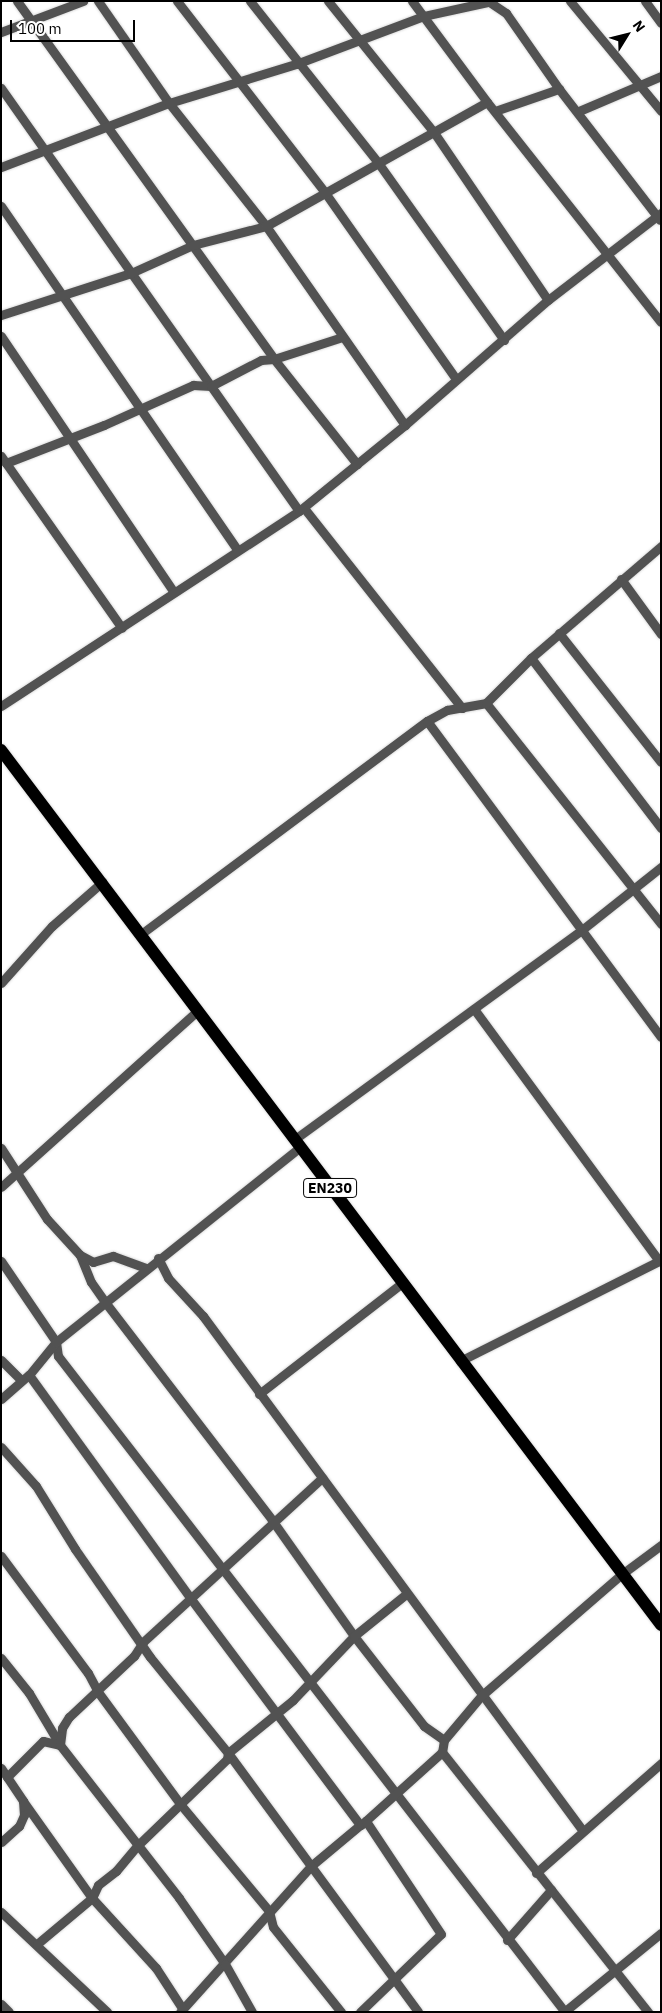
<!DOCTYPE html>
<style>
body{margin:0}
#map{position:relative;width:662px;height:2013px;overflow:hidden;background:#fff;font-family:"IBM Plex Sans",sans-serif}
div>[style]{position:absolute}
.roads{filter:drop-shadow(0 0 1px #dbdbdb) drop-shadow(0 0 1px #dbdbdb)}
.minor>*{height:9px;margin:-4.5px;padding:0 4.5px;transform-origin:4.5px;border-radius:4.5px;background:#525252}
.primary>*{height:12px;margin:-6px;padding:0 6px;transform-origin:6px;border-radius:6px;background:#000}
span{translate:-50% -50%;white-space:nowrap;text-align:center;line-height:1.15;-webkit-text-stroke:4px #fff;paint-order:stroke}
.shield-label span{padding:1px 4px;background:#fff;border:1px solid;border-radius:4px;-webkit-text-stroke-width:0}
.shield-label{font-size:14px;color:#000;font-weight:700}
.frame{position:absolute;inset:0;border:2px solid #000;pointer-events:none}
.north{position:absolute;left:602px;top:10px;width:50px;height:50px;-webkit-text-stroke:4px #fff;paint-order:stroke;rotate:54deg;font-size:14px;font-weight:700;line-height:20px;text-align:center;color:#000}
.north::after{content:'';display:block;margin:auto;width:18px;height:22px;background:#000;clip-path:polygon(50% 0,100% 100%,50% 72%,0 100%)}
.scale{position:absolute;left:10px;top:20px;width:125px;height:22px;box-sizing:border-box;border:2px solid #000;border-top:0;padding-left:6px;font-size:15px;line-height:18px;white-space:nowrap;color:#000;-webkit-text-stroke:4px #fff;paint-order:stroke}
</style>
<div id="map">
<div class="roads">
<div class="minor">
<i style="left:17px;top:1px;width:441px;rotate:54.3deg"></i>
<i style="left:274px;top:359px;width:134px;rotate:51.7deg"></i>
<i style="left:98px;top:1px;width:124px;rotate:55.2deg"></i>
<i style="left:169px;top:103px;width:157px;rotate:51.7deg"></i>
<i style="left:266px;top:226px;width:243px;rotate:55.1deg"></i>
<i style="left:177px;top:1px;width:244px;rotate:52.3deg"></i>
<i style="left:326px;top:194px;width:226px;rotate:54.9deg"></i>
<i style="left:250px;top:1px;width:208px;rotate:51.6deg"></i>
<i style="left:379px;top:164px;width:216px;rotate:54.6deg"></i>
<i style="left:328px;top:1px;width:167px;rotate:51.1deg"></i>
<i style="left:433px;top:131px;width:204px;rotate:55.8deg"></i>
<i style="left:412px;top:1px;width:126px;rotate:53.4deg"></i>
<i style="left:487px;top:102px;width:280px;rotate:51.7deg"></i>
<i style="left:488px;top:1px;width:22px;rotate:34deg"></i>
<i style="left:506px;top:13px;width:93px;rotate:55.1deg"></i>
<i style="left:559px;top:89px;width:165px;rotate:52.4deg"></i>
<i style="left:570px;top:1px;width:143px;rotate:50.4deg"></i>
<i style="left:645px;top:1px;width:27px;rotate:54deg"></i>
<i style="left:1px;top:32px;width:88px;rotate:-20.7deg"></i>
<i style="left:1px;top:88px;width:517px;rotate:54.84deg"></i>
<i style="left:495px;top:111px;width:68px;rotate:-19deg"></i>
<i style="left:579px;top:111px;width:89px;rotate:-23.1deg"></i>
<i style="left:1px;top:167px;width:180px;rotate:-20.9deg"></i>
<i style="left:169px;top:103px;width:133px;rotate:-17.1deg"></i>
<i style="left:296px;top:64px;width:137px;rotate:-20.6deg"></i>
<i style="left:424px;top:16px;width:70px;rotate:-12.4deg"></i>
<i style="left:1px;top:206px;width:417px;rotate:55.5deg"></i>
<i style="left:1px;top:315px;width:137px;rotate:-17.9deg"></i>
<i style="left:131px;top:273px;width:68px;rotate:-24.3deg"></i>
<i style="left:193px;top:245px;width:75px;rotate:-14.6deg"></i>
<i style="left:266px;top:226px;width:253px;rotate:-29.3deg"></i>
<i style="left:1px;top:336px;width:308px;rotate:56deg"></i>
<i style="left:1px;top:456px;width:210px;rotate:54.9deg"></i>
<i style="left:6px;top:463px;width:105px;rotate:-21.2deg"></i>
<i style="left:104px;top:425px;width:98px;rotate:-24.2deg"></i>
<i style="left:193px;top:385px;width:18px;rotate:3deg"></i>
<i style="left:211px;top:386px;width:56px;rotate:-27.5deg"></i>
<i style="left:261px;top:360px;width:13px;rotate:-4deg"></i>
<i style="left:274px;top:359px;width:71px;rotate:-17.9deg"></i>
<i style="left:304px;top:508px;width:255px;rotate:51.7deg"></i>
<i style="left:621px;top:579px;width:68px;rotate:54deg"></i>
<i style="left:559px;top:633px;width:164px;rotate:51.7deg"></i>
<i style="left:531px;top:658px;width:214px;rotate:52.6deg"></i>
<i style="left:486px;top:703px;width:282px;rotate:51.6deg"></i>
<i style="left:1px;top:706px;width:356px;rotate:-33.2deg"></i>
<i style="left:299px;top:511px;width:136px;rotate:-39.1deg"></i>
<i style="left:405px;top:425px;width:190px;rotate:-41.2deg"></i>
<i style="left:548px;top:300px;width:143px;rotate:-37.6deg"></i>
<i style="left:427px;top:721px;width:393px;rotate:53.5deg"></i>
<i style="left:141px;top:934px;width:357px;rotate:-36.7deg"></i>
<i style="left:427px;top:721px;width:23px;rotate:-29deg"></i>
<i style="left:447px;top:710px;width:40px;rotate:-10deg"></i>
<i style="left:486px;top:703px;width:64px;rotate:-45deg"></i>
<i style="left:531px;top:658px;width:172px;rotate:-40.7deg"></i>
<i style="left:1px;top:983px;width:76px;rotate:-48.2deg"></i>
<i style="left:52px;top:926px;width:67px;rotate:-41.3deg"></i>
<i style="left:474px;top:1009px;width:313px;rotate:53.7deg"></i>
<i style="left:295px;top:1139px;width:356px;rotate:-36.1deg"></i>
<i style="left:583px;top:929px;width:100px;rotate:-38.5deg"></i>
<i style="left:1px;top:1148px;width:85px;rotate:57.1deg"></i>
<i style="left:47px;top:1219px;width:49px;rotate:47.5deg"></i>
<i style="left:80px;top:1255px;width:29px;rotate:68deg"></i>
<i style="left:91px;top:1282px;width:24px;rotate:55deg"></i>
<i style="left:105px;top:1302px;width:275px;rotate:52.5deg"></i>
<i style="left:272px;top:1520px;width:142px;rotate:54.7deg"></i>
<i style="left:354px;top:1636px;width:114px;rotate:52.1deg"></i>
<i style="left:424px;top:1726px;width:24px;rotate:35deg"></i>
<i style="left:444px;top:1740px;width:12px;rotate:99deg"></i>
<i style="left:442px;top:1752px;width:332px;rotate:51.6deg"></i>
<i style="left:1px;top:1187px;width:263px;rotate:-41.9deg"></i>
<i style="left:80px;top:1255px;width:15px;rotate:28deg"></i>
<i style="left:93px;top:1262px;width:21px;rotate:-17deg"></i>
<i style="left:113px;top:1256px;width:35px;rotate:20deg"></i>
<i style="left:158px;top:1258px;width:22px;rotate:63deg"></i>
<i style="left:168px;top:1278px;width:52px;rotate:47.4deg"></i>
<i style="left:203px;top:1316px;width:640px;rotate:53.58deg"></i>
<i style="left:1px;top:1261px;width:98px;rotate:55.8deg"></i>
<i style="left:56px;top:1342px;width:14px;rotate:82deg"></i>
<i style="left:58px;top:1356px;width:829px;rotate:52.3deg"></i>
<i style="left:1px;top:1360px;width:28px;rotate:45deg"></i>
<i style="left:460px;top:1361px;width:225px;rotate:-26.7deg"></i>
<i style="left:29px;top:1375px;width:276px;rotate:54.1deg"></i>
<i style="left:191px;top:1599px;width:282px;rotate:53.2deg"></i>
<i style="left:360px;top:1825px;width:64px;rotate:140.1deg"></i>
<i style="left:311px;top:1866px;width:196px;rotate:131.9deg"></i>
<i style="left:259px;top:1394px;width:180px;rotate:-37.8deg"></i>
<i style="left:1px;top:1399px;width:37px;rotate:-41deg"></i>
<i style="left:29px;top:1375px;width:43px;rotate:-50.7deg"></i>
<i style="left:56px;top:1342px;width:312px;rotate:-38.6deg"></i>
<i style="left:1px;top:1447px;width:52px;rotate:48.1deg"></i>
<i style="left:36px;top:1486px;width:74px;rotate:58.2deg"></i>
<i style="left:75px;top:1549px;width:131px;rotate:55.2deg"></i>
<i style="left:150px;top:1657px;width:124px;rotate:50.9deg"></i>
<i style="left:228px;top:1753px;width:321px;rotate:53.7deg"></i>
<i style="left:1px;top:1556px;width:146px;rotate:53.4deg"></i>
<i style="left:88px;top:1673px;width:21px;rotate:62deg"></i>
<i style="left:98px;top:1692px;width:140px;rotate:53.7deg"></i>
<i style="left:181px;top:1805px;width:138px;rotate:50.3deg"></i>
<i style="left:269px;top:1911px;width:16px;rotate:76deg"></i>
<i style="left:273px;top:1927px;width:109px;rotate:51.3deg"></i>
<i style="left:1px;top:1658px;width:45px;rotate:51.3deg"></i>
<i style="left:29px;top:1693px;width:61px;rotate:59.2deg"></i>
<i style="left:60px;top:1745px;width:194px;rotate:52.1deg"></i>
<i style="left:179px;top:1898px;width:80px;rotate:55.1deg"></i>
<i style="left:225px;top:1964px;width:55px;rotate:60.6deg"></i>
<i style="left:444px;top:1740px;width:57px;rotate:-49.9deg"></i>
<i style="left:481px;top:1696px;width:186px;rotate:-40.9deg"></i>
<i style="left:622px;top:1574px;width:49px;rotate:-36.6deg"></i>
<i style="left:1px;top:1768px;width:40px;rotate:56deg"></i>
<i style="left:23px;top:1801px;width:14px;rotate:86deg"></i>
<i style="left:24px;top:1815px;width:12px;rotate:114deg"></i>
<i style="left:19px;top:1826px;width:24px;rotate:138deg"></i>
<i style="left:7px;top:1777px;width:51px;rotate:-45deg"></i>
<i style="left:43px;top:1741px;width:17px;rotate:13deg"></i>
<i style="left:60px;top:1745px;width:17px;rotate:-83deg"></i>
<i style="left:62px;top:1728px;width:13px;rotate:-58deg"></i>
<i style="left:69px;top:1717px;width:89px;rotate:-43.2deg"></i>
<i style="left:134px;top:1656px;width:17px;rotate:-57deg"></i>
<i style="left:143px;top:1642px;width:243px;rotate:-42.5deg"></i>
<i style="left:23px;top:1801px;width:119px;rotate:54.6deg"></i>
<i style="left:92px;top:1898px;width:95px;rotate:47.6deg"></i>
<i style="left:156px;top:1968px;width:48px;rotate:57deg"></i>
<i style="left:361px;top:1825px;width:109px;rotate:-42deg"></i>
<i style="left:536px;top:1873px;width:167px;rotate:-41.3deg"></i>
<i style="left:1px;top:1912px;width:146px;rotate:43.3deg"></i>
<i style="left:507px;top:1940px;width:67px;rotate:-48.7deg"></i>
<i style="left:37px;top:1944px;width:72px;rotate:-39.9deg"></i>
<i style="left:92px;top:1898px;width:14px;rotate:-65deg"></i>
<i style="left:98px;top:1885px;width:23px;rotate:-38deg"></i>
<i style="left:116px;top:1871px;width:34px;rotate:-50deg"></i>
<i style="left:138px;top:1845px;width:124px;rotate:-44deg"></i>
<i style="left:227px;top:1759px;width:6px;rotate:-81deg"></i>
<i style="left:228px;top:1753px;width:84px;rotate:-39.2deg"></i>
<i style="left:293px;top:1700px;width:88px;rotate:-46.4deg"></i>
<i style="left:354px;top:1636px;width:67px;rotate:-38.9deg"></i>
<i style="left:1px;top:2004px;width:11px;rotate:45deg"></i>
<i style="left:360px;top:2012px;width:112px;rotate:-43.9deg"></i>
<i style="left:441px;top:1934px;width:136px;rotate:-123.6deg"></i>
<i style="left:564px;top:2012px;width:125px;rotate:-39.2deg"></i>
</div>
<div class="primary">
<i style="left:1px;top:750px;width:1096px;rotate:52.97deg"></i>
</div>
</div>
<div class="shield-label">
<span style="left:330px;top:1188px">EN230</span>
</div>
<div class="frame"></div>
<div class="north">N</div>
<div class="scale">100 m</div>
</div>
